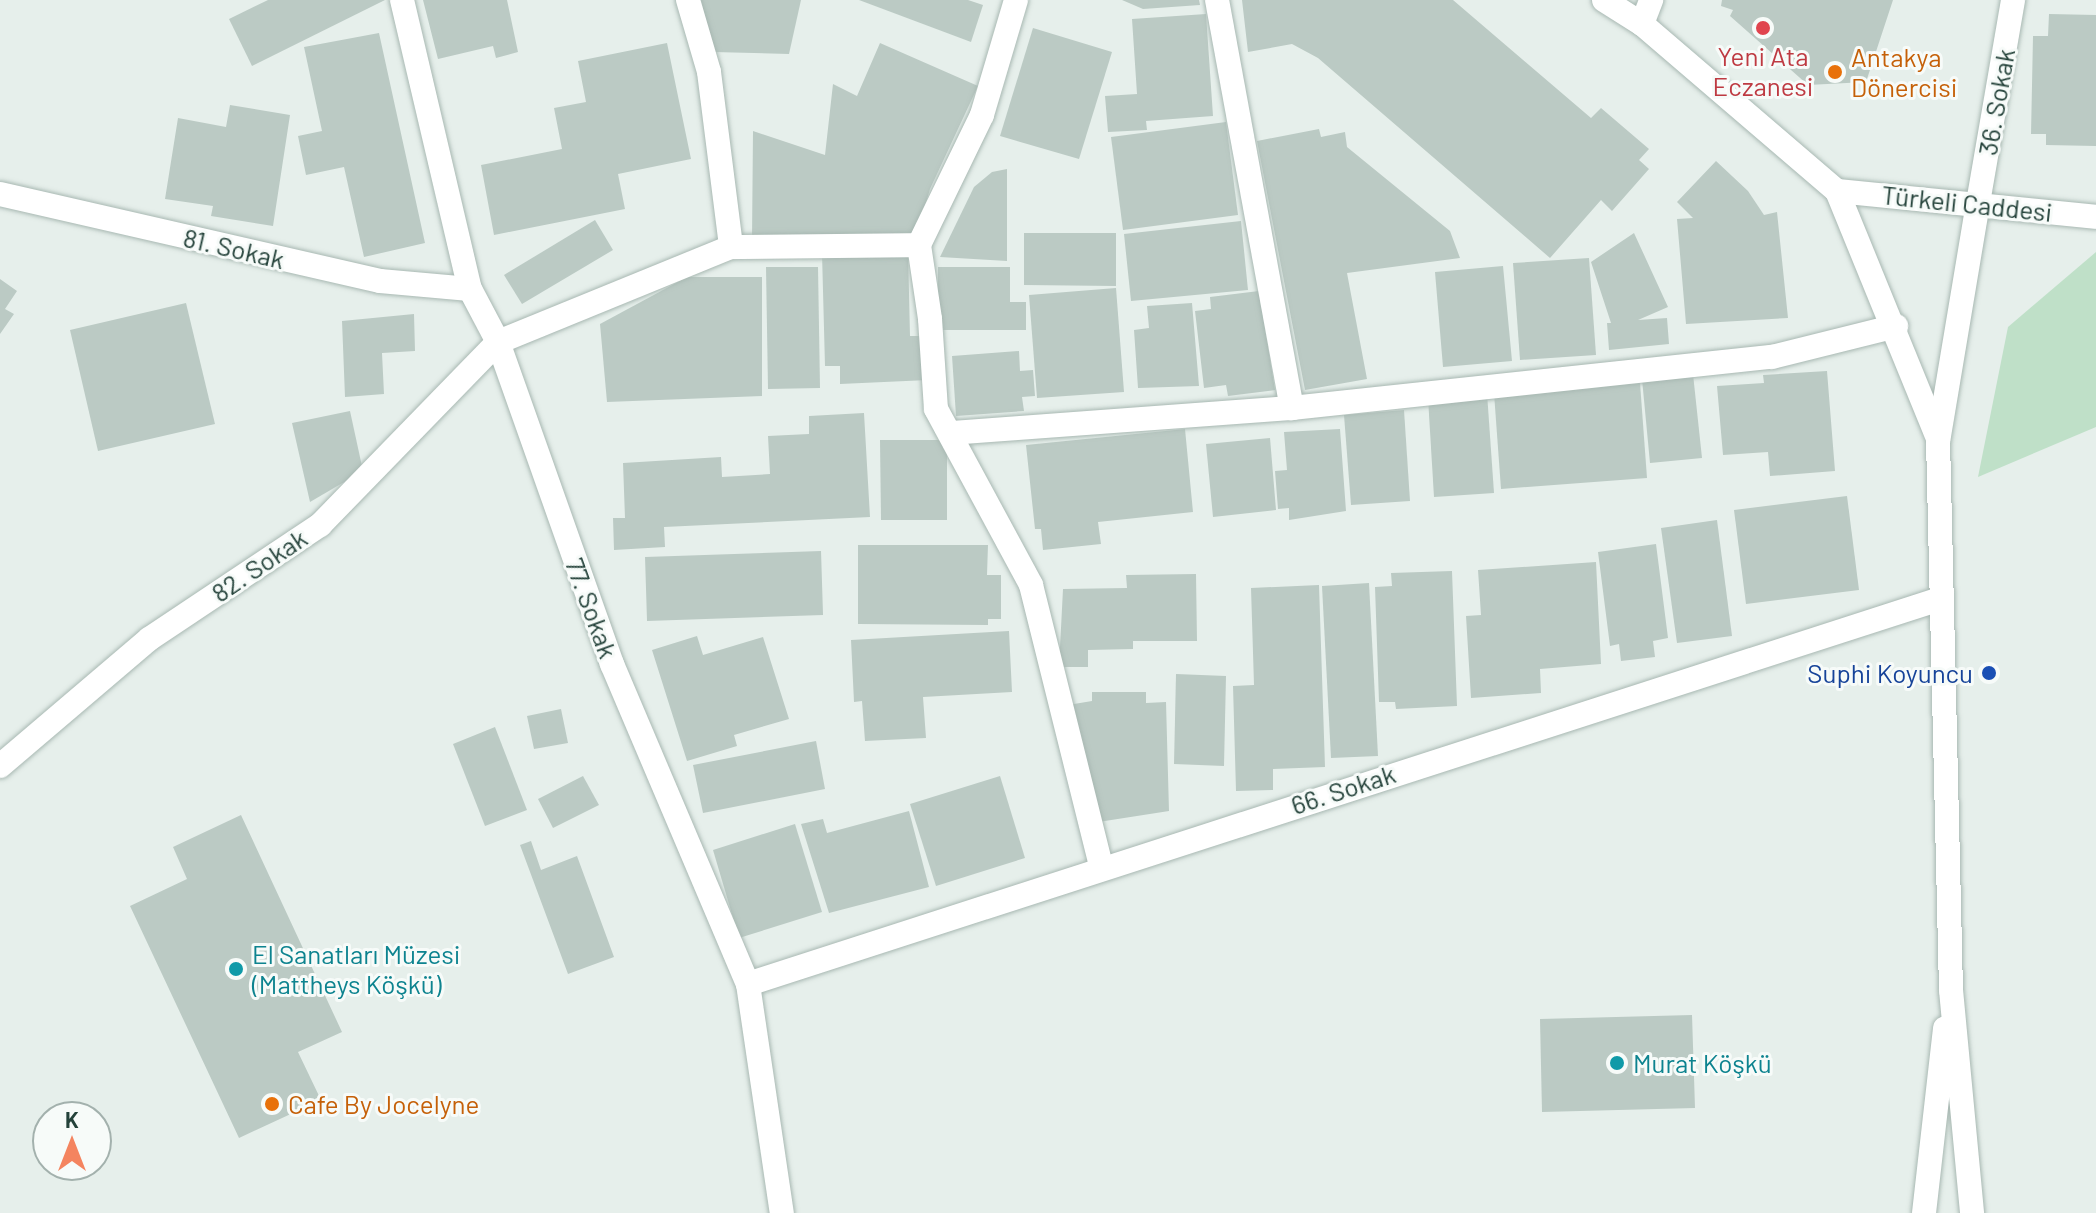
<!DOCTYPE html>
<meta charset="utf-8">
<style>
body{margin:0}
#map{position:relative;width:2096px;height:1213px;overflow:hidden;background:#e6efeb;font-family:Barlow,sans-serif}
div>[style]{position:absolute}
.green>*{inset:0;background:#bfe0c8}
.building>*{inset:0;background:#bbcac4}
.roads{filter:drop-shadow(0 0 2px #a8b8b2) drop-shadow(0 0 2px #a8b8b2)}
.minor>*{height:24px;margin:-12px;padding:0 12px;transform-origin:12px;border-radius:12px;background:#fff}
.secondary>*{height:24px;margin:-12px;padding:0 12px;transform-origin:12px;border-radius:12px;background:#fff}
.dots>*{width:22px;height:22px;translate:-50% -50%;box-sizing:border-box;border:4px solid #f7fbf9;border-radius:50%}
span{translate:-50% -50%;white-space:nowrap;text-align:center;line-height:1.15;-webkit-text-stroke:6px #f7fbf9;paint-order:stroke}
.health-label{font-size:26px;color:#be3a42}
.food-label{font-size:26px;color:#c56008}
.left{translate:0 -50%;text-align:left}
.street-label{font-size:26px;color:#24423a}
.transit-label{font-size:26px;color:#164399}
.right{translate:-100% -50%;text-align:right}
.culture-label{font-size:26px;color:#0d838f}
.north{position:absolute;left:32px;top:1101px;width:80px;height:80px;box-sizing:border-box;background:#f7fbf9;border:2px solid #a3b1ad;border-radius:50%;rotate:0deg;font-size:22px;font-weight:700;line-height:32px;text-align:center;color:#24423a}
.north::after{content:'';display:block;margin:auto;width:28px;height:36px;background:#f4845f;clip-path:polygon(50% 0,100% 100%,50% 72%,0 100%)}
</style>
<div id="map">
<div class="green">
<i style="clip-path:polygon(2096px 252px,2096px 427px,1978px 477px,2008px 327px)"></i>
</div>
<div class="building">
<i style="clip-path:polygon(268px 0,385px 0,252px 66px,229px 19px)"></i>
<i style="clip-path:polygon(423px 0,507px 0,518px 52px,496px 58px,493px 46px,438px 59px)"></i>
<i style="clip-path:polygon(701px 0,801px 0,789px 54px,713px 52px)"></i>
<i style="clip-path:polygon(859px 0,968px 0,983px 5px,971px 42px)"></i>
<i style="clip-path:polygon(1122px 0,1199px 0,1200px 5px,1143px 9px)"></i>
<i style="clip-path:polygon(1242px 0,1453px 0,1591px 118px,1601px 108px,1649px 149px,1639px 160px,1649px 169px,1612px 211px,1601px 200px,1550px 258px,1318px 58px,1292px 44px,1248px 52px)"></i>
<i style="clip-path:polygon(1722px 0,1893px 0,1866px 82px,1808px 85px,1730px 16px,1733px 10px,1721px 6px)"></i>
<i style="clip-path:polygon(1206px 14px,1213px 116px,1146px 121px,1147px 130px,1108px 132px,1105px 96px,1137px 94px,1132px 19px)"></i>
<i style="clip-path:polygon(2049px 14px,2096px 15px,2096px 146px,2046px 145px,2046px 134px,2031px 134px,2033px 36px,2048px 36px)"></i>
<i style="clip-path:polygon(1033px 28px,1112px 52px,1079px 159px,1000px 136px)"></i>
<i style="clip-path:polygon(379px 33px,425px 243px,364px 257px,344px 167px,306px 175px,298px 136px,322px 131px,304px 47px)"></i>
<i style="clip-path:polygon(667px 43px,691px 159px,618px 174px,625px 209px,494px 235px,481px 165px,562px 149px,554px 108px,586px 102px,578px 61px)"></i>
<i style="clip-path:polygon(880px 43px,978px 86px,930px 189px,916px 236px,752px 239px,753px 131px,825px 155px,833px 84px,857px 96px)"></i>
<i style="clip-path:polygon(230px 105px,290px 115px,273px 226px,211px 216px,213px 206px,165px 199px,178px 118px,226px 127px)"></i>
<i style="clip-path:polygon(1226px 122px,1238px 215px,1123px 230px,1111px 137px)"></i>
<i style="clip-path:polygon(1319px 129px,1321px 137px,1345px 132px,1347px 147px,1450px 231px,1460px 258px,1347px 273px,1367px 379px,1305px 390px,1257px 141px)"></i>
<i style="clip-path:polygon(1716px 161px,1748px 191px,1764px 215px,1777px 212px,1788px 318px,1686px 324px,1677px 219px,1693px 218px,1677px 202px)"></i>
<i style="clip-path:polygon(1007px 169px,1007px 261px,940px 257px,974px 187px,992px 172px)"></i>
<i style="clip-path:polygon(595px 220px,613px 250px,522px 304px,504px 275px)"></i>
<i style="clip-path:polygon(1241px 221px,1248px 290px,1131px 301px,1124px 234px)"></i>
<i style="clip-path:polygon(1024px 233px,1116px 233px,1116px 286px,1024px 285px)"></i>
<i style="clip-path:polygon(1634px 233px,1668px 307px,1638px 320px,1667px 318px,1669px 344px,1609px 350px,1607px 323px,1611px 323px,1591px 262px)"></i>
<i style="clip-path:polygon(908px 250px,910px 336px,926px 336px,928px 380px,840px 384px,840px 366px,825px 366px,822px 253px)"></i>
<i style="clip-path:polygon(1589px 258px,1596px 355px,1520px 360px,1513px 263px)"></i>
<i style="clip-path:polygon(1503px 266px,1512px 361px,1443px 367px,1435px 272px)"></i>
<i style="clip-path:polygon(766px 267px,818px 267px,820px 388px,768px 389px)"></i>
<i style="clip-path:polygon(938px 267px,1010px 267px,1010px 302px,1026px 302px,1026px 330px,938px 330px)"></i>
<i style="clip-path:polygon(687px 277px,762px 277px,762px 396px,607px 402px,600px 324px)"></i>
<i style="clip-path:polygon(0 279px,17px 291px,5px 309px,14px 314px,0 334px)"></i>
<i style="clip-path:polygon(1116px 288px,1124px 392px,1037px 398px,1029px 295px)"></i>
<i style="clip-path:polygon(1259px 291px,1275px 390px,1228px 396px,1226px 385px,1204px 388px,1195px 311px,1211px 309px,1210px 297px)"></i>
<i style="clip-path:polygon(186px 303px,215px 424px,98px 451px,70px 330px)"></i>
<i style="clip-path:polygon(1192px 303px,1199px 386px,1138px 388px,1134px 330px,1149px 328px,1147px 306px)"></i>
<i style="clip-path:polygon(414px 314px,415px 351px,382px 353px,384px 394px,345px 397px,342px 321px)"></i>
<i style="clip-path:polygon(1019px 351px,1020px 371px,1033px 370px,1035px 396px,1022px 397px,1024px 411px,956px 416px,952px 356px)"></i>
<i style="clip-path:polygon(1827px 371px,1835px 471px,1770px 476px,1768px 452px,1723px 455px,1717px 386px,1764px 383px,1763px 375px)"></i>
<i style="clip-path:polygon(1693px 374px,1702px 458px,1650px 463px,1642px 379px)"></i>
<i style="clip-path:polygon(1640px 383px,1647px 478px,1501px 489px,1494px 393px)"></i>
<i style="clip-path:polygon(1487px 393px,1494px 493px,1434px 497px,1428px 398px)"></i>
<i style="clip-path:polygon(1404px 410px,1410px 501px,1351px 505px,1344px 415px)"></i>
<i style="clip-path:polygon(350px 411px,363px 471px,310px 502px,292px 423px)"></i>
<i style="clip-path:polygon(864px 413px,870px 517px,664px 527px,665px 547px,614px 550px,613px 518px,625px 518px,623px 463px,721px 457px,722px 477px,770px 474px,768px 436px,809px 434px,809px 416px)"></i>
<i style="clip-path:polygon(1185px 429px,1193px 512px,1098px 522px,1101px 544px,1043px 550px,1041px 529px,1035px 529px,1026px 445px)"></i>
<i style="clip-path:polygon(1340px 429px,1346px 511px,1289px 520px,1289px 508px,1278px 509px,1275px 471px,1287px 470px,1284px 432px)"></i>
<i style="clip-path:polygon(1270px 438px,1276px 510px,1213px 517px,1206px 444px)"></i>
<i style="clip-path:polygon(880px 440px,947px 440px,947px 520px,881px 520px)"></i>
<i style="clip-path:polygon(1847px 496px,1859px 590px,1746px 604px,1734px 510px)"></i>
<i style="clip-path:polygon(1717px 520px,1732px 636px,1677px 643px,1661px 528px)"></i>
<i style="clip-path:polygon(1656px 544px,1668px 638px,1653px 641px,1655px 657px,1621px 661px,1619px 644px,1610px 646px,1598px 552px)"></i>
<i style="clip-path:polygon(858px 545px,988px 545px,987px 575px,1001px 575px,1001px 619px,988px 619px,988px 625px,858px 624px)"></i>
<i style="clip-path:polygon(821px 551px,823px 615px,647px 621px,645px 557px)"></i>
<i style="clip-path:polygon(1596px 562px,1601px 664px,1540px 669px,1541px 693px,1471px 698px,1466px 616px,1481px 615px,1478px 570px)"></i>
<i style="clip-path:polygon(1452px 571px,1457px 706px,1396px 709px,1395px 702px,1379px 702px,1375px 587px,1392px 586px,1391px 573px)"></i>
<i style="clip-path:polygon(1196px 574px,1197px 641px,1133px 641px,1133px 649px,1088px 650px,1088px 667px,1059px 667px,1063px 589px,1127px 588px,1126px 575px)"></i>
<i style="clip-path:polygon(1369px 583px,1378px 756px,1331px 758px,1322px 586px)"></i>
<i style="clip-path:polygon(1319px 585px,1325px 767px,1273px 769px,1273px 790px,1236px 791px,1233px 686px,1254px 685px,1251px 588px)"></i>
<i style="clip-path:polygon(1009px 631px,1012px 692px,923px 697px,926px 738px,865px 741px,862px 701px,854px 702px,851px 640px)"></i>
<i style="clip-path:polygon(697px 636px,703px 655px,763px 637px,789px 719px,734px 735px,737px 746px,687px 761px,652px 650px)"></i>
<i style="clip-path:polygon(1176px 674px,1226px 676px,1224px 766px,1174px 764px)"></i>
<i style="clip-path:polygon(1092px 692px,1146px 692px,1146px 703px,1166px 702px,1169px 811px,1092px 823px,1068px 705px,1092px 701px)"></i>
<i style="clip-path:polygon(561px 709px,568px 743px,534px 749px,527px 716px)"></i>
<i style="clip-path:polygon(495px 727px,527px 810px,485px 826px,453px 744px)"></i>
<i style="clip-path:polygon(816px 741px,825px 789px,703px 813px,693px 765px)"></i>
<i style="clip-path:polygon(583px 776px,599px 805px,553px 828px,538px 799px)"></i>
<i style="clip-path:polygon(1000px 776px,1025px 858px,936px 886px,910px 804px)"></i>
<i style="clip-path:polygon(909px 811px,929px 887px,829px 913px,801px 824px,823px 819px,827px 833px)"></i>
<i style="clip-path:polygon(241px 815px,342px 1032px,298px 1052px,321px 1100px,239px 1138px,130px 906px,187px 879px,173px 847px)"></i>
<i style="clip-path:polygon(795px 824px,822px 912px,739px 938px,713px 850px)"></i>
<i style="clip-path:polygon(531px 841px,541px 870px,577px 856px,614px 957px,568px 974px,520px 845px)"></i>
<i style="clip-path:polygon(1692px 1015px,1695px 1108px,1542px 1112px,1540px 1019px)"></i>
</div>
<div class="roads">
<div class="minor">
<i style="left:402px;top:0;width:297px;rotate:76.8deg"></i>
<i style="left:470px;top:289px;width:60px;rotate:62.2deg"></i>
<i style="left:498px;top:342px;width:342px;rotate:70.5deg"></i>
<i style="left:612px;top:664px;width:348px;rotate:67deg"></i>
<i style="left:748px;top:984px;width:232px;rotate:81.6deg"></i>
<i style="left:688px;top:0;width:75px;rotate:73.7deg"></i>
<i style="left:709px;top:72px;width:176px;rotate:82.8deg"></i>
<i style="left:731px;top:247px;width:188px;rotate:-0.6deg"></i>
<i style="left:1016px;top:0;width:120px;rotate:106.5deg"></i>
<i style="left:982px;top:115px;width:144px;rotate:115.9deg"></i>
<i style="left:919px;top:245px;width:75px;rotate:81.5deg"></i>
<i style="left:930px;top:319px;width:90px;rotate:86.2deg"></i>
<i style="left:936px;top:409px;width:200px;rotate:61.6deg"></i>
<i style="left:1031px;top:585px;width:290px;rotate:76deg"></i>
<i style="left:1217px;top:0;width:415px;rotate:79.6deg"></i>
<i style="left:1292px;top:408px;width:483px;rotate:-6.1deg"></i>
<i style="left:1772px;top:357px;width:128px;rotate:-14deg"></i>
<i style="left:1642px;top:24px;width:26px;rotate:-69deg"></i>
<i style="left:0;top:194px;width:390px;rotate:12.9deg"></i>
<i style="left:380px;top:281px;width:90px;rotate:5.1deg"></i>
<i style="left:1978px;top:203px;width:206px;rotate:-80.2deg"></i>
<i style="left:951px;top:433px;width:342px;rotate:-4.2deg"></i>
<i style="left:0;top:766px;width:196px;rotate:-40.4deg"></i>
<i style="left:149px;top:639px;width:206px;rotate:-33.7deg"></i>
<i style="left:320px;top:525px;width:255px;rotate:-45.8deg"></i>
<i style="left:498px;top:342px;width:252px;rotate:-22.2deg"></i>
<i style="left:748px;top:984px;width:1253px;rotate:-17.9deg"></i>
</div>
<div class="secondary">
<i style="left:1604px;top:0;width:45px;rotate:32.3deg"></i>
<i style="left:1642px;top:24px;width:257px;rotate:40.6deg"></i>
<i style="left:1837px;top:191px;width:268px;rotate:67.8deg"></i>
<i style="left:1938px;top:439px;width:551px;rotate:88.65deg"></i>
<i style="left:1951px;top:990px;width:224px;rotate:84.6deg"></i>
<i style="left:1837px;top:191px;width:260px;rotate:5.7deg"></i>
<i style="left:1939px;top:436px;width:236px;rotate:-80.5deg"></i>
<i style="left:1924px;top:1213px;width:186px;rotate:-83.5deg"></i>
</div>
</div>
<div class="dots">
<i style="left:1763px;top:28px;background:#e0444e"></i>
<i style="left:1835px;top:72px;background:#e8710a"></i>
<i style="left:1989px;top:673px;background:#1a4fb4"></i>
<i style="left:236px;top:969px;background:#0f9aa8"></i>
<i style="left:1617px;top:1063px;background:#0f9aa8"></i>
<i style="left:272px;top:1104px;background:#e8710a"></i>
</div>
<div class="health-label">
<span style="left:1763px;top:71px">Yeni Ata<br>Eczanesi</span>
</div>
<div class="food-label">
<span class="left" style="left:1851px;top:72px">Antakya<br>Dönercisi</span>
<span class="left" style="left:288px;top:1104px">Cafe By Jocelyne</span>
</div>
<div class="street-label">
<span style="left:1996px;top:102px;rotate:-80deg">36. Sokak</span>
<span style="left:1967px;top:203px;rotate:6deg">Türkeli Caddesi</span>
<span style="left:234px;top:248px;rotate:13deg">81. Sokak</span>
<span style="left:259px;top:565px;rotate:-34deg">82. Sokak</span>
<span style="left:592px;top:608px;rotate:70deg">77. Sokak</span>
<span style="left:1343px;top:789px;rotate:-18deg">66. Sokak</span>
</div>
<div class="transit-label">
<span class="right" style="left:1973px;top:673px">Suphi Koyuncu</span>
</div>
<div class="culture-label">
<span class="left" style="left:252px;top:969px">El Sanatları Müzesi<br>(Mattheys Köşkü)</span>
<span class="left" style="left:1633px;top:1063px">Murat Köşkü</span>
</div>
<div class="north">K</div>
</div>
